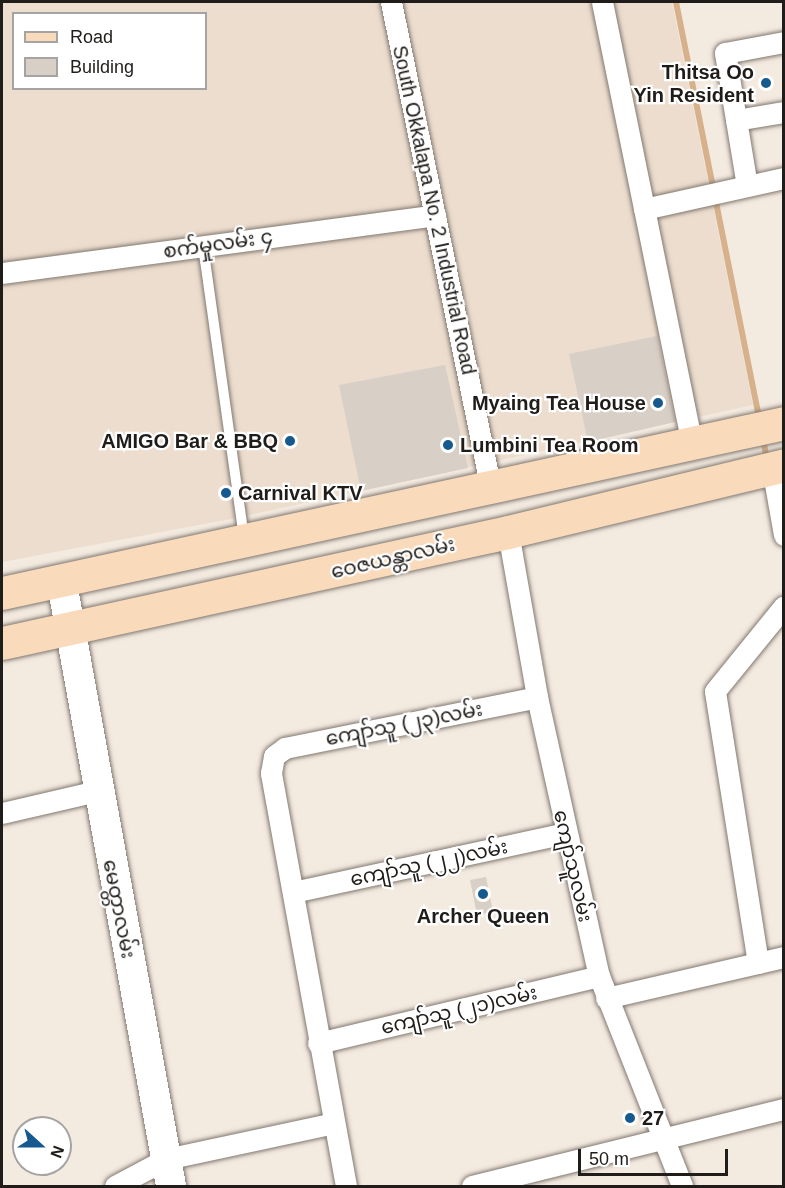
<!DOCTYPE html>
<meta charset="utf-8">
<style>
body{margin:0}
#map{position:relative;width:785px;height:1188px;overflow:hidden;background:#f3eae0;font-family:Arial,"Noto Sans Myanmar",sans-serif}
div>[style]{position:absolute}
.built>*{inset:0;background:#ecddce}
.stream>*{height:6px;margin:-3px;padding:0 3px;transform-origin:3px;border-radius:3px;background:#d6b18b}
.building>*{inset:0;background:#d8cfc6}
.roads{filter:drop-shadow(0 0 2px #817870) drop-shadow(0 0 2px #817870)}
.service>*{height:10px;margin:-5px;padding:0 5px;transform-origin:5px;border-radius:5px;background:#fff}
.minor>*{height:21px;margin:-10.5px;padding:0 10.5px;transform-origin:10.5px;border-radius:10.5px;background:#fff}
.secondary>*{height:30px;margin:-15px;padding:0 15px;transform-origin:15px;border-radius:15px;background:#fff}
.primary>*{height:33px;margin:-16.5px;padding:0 16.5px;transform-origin:16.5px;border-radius:16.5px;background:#f9dbbc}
.dots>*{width:16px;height:16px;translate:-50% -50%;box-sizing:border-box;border:3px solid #fff;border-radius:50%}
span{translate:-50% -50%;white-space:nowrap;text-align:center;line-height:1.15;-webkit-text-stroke:4.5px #fff;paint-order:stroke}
.poi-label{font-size:20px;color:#1f1c19;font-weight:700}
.right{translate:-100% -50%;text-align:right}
.left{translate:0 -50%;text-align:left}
.street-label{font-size:20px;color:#1f1c19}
.frame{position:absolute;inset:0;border:3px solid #1f1c19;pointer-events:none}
.legend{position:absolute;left:12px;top:12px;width:195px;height:78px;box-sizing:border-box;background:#fff;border:2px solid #a5a4a3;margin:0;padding:8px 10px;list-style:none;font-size:18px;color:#1f1c19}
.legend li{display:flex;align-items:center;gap:12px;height:30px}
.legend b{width:30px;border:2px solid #a5a4a3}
.north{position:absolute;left:12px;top:1116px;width:60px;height:60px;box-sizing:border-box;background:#fff;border:2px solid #a5a4a3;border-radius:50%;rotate:111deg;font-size:16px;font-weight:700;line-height:24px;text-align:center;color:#1f1c19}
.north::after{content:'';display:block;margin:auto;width:21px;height:27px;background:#15598e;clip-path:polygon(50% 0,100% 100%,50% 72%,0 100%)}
.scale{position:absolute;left:578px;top:1149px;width:150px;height:27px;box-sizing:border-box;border:3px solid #1f1c19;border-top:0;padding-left:8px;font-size:18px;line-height:21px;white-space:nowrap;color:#1f1c19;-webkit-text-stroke:4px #fff;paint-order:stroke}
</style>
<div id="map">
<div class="built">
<i style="clip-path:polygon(evenodd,2px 2px,672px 2px,753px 405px,231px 519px,2px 562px,2px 2px,14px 14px,206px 14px,206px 88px,14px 88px,14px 14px)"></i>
</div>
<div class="stream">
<i style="left:676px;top:2px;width:425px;rotate:78.7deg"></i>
<i style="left:763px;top:438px;width:22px;rotate:80deg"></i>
</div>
<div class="building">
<i style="clip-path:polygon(657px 336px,675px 422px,588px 442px,569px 354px)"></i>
<i style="clip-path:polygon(445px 365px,468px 468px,361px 491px,339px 385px)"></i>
<i style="clip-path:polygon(486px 877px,493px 912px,477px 915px,470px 880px)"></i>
</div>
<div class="roads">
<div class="service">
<i style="left:203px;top:246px;width:294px;rotate:82deg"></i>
</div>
<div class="minor">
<i style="left:391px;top:2px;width:498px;rotate:78.4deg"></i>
<i style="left:602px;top:2px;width:451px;rotate:78.5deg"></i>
<i style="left:736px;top:120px;width:49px;rotate:-9.5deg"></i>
<i style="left:747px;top:186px;width:135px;rotate:-99.4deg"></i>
<i style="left:725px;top:53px;width:60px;rotate:-10.6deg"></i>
<i style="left:644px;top:209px;width:143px;rotate:-12.5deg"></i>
<i style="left:2px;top:273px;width:437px;rotate:-7.6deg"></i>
<i style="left:772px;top:467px;width:69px;rotate:80deg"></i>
<i style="left:508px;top:532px;width:168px;rotate:80deg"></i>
<i style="left:537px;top:697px;width:286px;rotate:77.5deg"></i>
<i style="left:599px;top:976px;width:226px;rotate:68.4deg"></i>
<i style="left:2px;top:813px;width:98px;rotate:-13deg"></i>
<i style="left:293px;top:892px;width:278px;rotate:-12.2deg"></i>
<i style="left:758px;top:963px;width:275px;rotate:-99deg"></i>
<i style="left:715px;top:691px;width:109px;rotate:-50.9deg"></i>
<i style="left:606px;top:998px;width:183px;rotate:-13deg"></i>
<i style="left:318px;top:1043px;width:289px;rotate:-13.4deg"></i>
<i style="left:115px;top:1186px;width:58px;rotate:-27.9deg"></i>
<i style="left:166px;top:1159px;width:172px;rotate:-12.1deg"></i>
<i style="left:346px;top:1186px;width:420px;rotate:-100.3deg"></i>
<i style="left:271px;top:773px;width:17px;rotate:-80deg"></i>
<i style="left:274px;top:756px;width:14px;rotate:-36deg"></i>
<i style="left:285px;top:748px;width:257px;rotate:-11.4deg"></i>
<i style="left:472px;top:1186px;width:321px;rotate:-13.9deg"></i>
</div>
<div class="secondary">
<i style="left:62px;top:583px;width:613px;rotate:79.75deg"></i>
</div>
<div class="primary">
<i style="left:2px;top:593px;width:800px;rotate:-12.26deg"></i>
<i style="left:2px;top:643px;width:518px;rotate:-12.37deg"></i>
<i style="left:508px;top:532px;width:284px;rotate:-13.6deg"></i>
</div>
</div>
<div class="dots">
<i style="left:766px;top:83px;background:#15598e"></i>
<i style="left:658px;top:403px;background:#15598e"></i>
<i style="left:290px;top:441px;background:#15598e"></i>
<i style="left:448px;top:445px;background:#15598e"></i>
<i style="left:226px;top:493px;background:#15598e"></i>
<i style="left:483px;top:894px;background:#15598e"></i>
<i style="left:630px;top:1118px;background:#15598e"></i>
</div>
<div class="poi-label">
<span class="right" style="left:754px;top:84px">Thitsa Oo<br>Yin Resident</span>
<span class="right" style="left:646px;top:403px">Myaing Tea House</span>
<span class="right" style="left:278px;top:441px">AMIGO Bar &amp; BBQ</span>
<span class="left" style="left:460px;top:445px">Lumbini Tea Room</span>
<span class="left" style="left:238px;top:493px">Carnival KTV</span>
<span style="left:483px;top:916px">Archer Queen</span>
<span class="left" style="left:642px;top:1118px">27</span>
</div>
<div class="street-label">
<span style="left:434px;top:210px;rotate:78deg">South Okkalapa No. 2 Industrial Road</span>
<span style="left:218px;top:244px;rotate:-8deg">စက်မှုလမ်း ၄</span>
<span style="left:393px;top:558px;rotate:-13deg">ဝေဇယန္တာလမ်း</span>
<span style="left:404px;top:724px;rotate:-11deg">ကျော်သူ (၂၃)လမ်း</span>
<span style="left:429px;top:863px;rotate:-12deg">ကျော်သူ (၂၂)လမ်း</span>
<span style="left:573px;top:866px;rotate:77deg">ကျော်သူလမ်း</span>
<span style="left:119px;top:909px;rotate:79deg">မေတ္တာလမ်း</span>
<span style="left:459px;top:1010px;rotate:-13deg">ကျော်သူ (၂၁)လမ်း</span>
</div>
<div class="frame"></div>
<ul class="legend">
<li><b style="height:8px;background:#f9dbbc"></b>Road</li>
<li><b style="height:16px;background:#d8cfc6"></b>Building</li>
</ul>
<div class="north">N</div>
<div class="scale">50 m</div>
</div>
